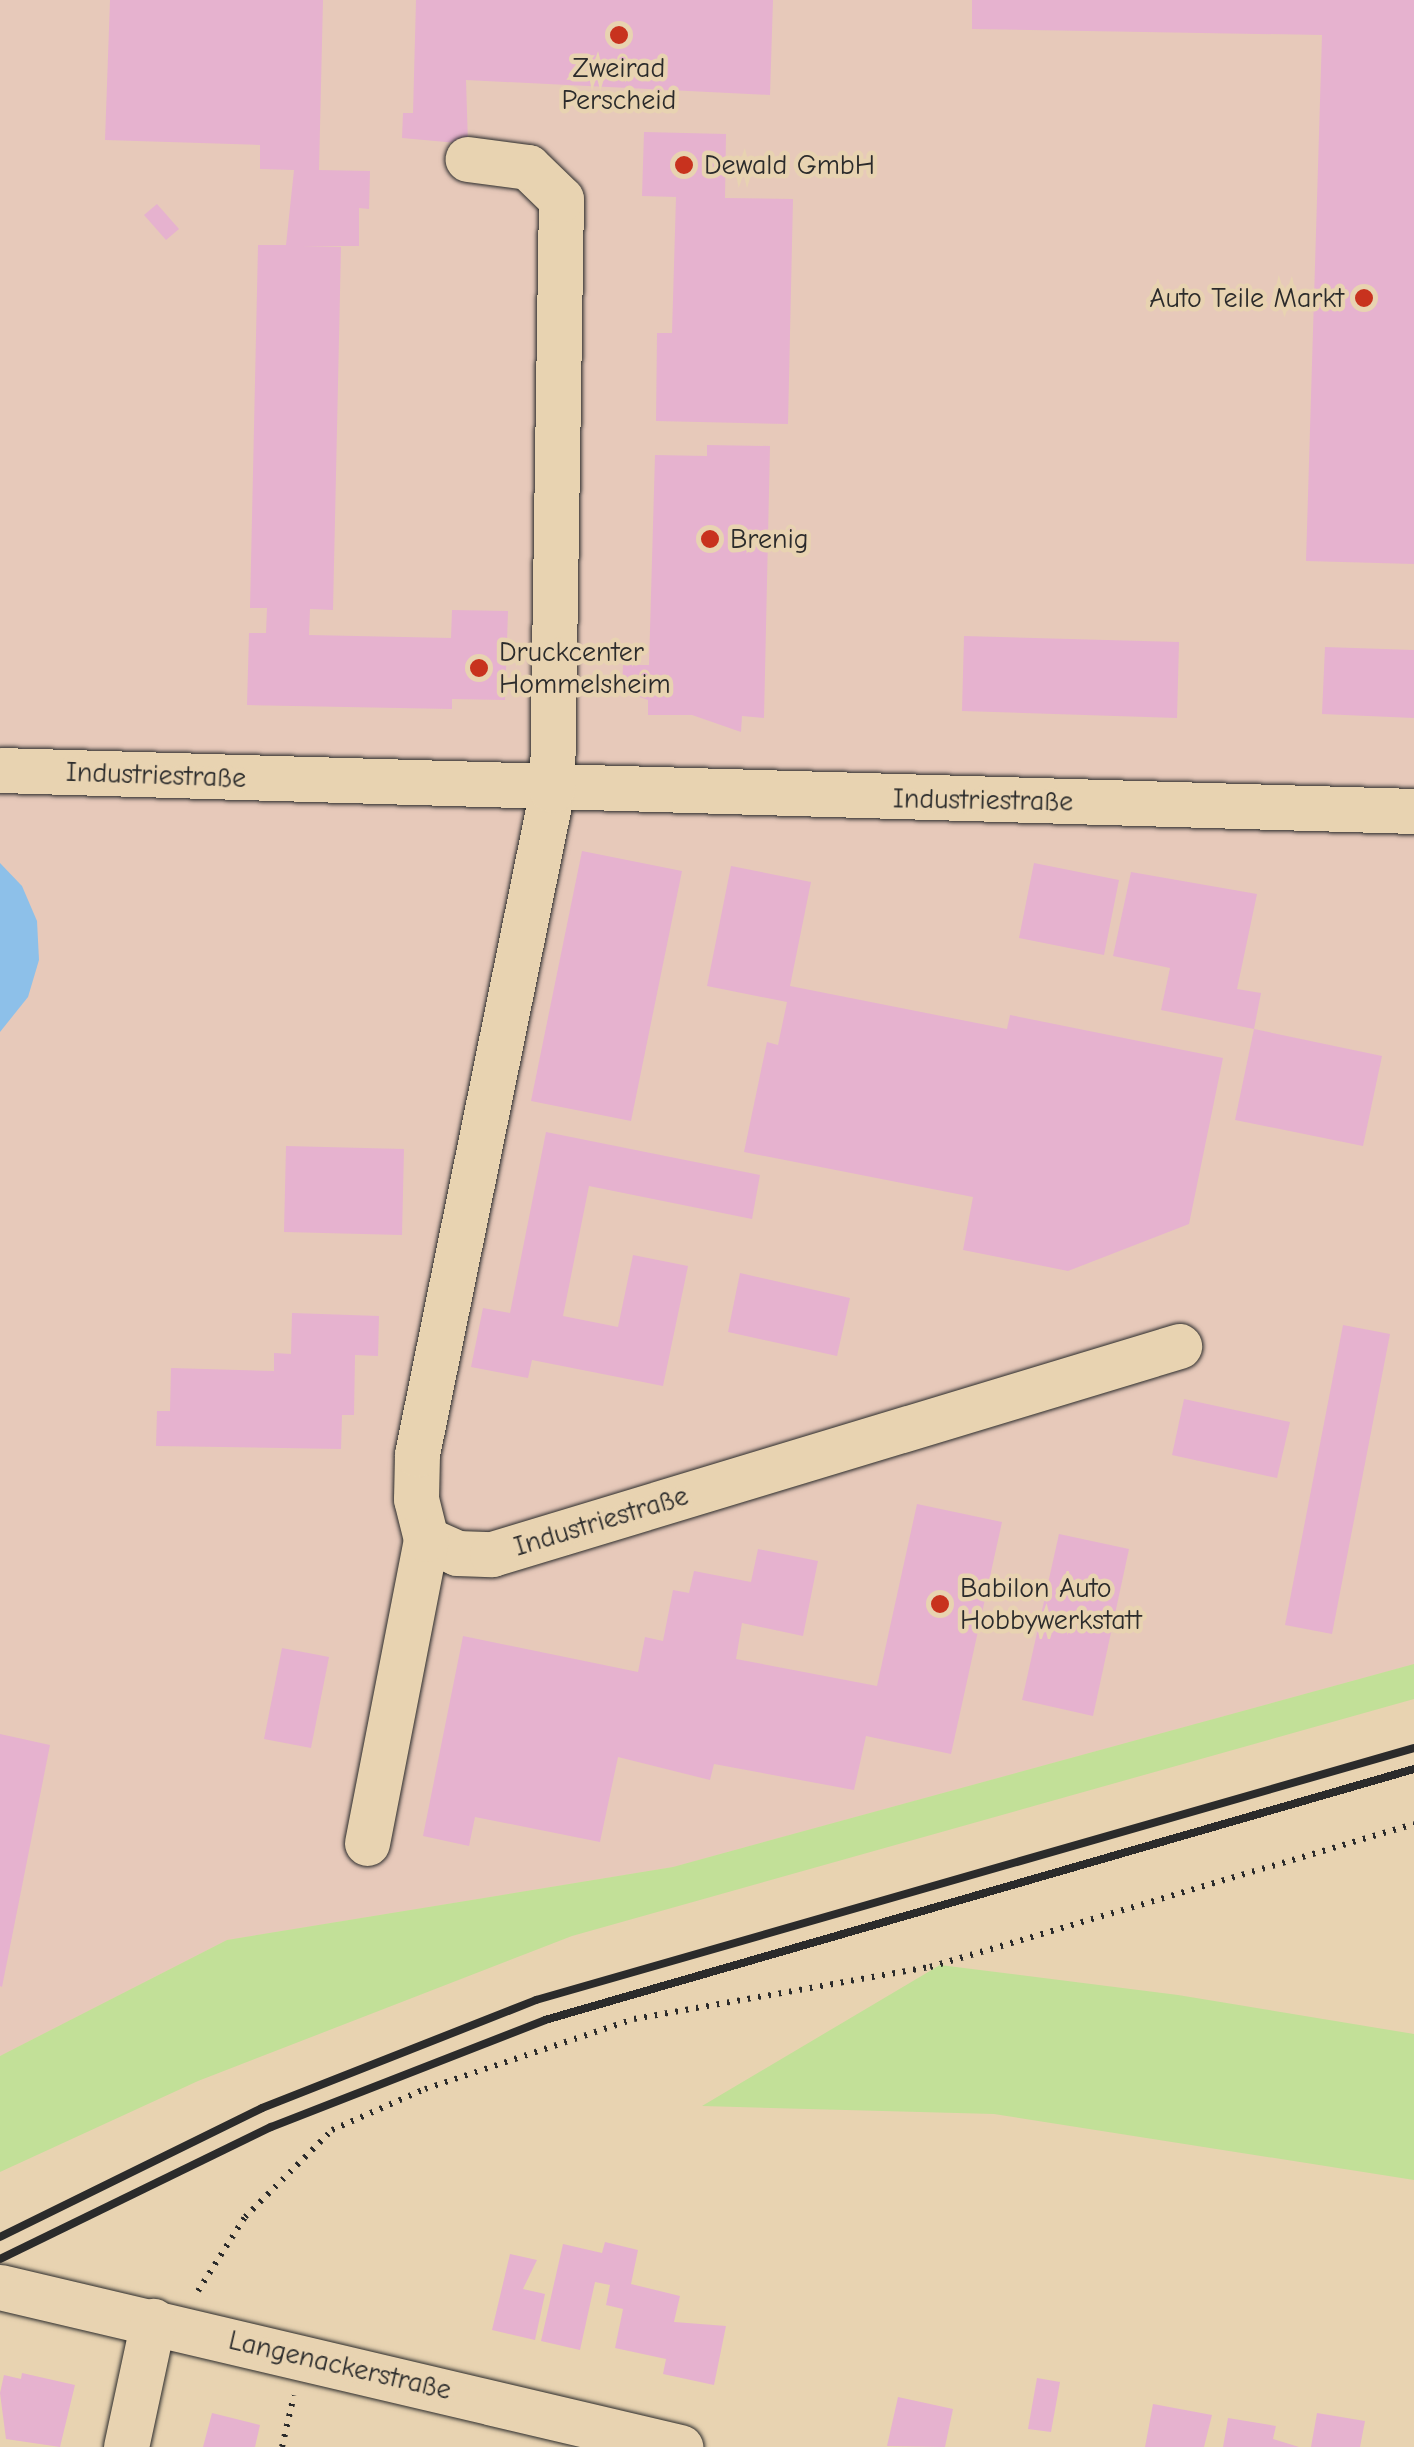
<!DOCTYPE html>
<meta charset="utf-8">
<style>
body{margin:0}
#map{position:relative;width:1414px;height:2447px;overflow:hidden;background:#e8d3b1;font-family:"Comic Neue",sans-serif}
div>[style]{position:absolute}
.built>*{inset:0;background:#e7c9ba}
.green>*{inset:0;background:#c2e098}
.water>*{inset:0;background:#8dc0e9}
.building>*{inset:0;background:#e6b2cf}
.path>*{height:6px;margin-top:-3px;transform-origin:0;background:repeating-linear-gradient(90deg,#2b2b2b 0 2.5px,transparent 0 10.5px)}
.roads{filter:drop-shadow(0 0 2px #2b2b2b) drop-shadow(0 0 2px #2b2b2b)}
.minor>*{height:45px;margin:-22.5px;padding:0 22.5px;transform-origin:22.5px;border-radius:22.5px;background:#e8d3b1}
.rail>*{height:8px;margin:-4px;padding:0 4px;transform-origin:4px;border-radius:4px;background:#2b2b2b}
.dots>*{width:28px;height:28px;translate:-50% -50%;box-sizing:border-box;border:5px solid #e8d3b1;border-radius:50%}
span{translate:-50% -50%;white-space:nowrap;text-align:center;line-height:1.15;-webkit-text-stroke:9px #e8d3b1;paint-order:stroke}
.poi-label{font-size:28px;color:#2b2b2b}
.left{translate:0 -50%;text-align:left}
.right{translate:-100% -50%;text-align:right}
.street-label{font-size:28px;color:#2b2b2b}
</style>
<div id="map">
<div class="built">
<i style="clip-path:polygon(0 0,1414px 0,1414px 1664px,673px 1867px,227px 1940px,0 2056px)"></i>
</div>
<div class="green">
<i style="clip-path:polygon(1414px 1664px,1414px 1699px,572px 1936px,198px 2081px,0 2172px,0 2056px,227px 1940px,673px 1867px)"></i>
<i style="clip-path:polygon(940px 1965px,1178px 1995px,1414px 2034px,1414px 2180px,994px 2114px,702px 2106px)"></i>
</div>
<div class="water">
<i style="clip-path:polygon(0 863px,22px 886px,37px 921px,39px 960px,28px 997px,0 1032px)"></i>
</div>
<div class="building">
<i style="clip-path:polygon(110px 0,323px 0,319px 170px,370px 171px,369px 209px,359px 208px,359px 246px,302px 246px,341px 247px,333px 610px,310px 609px,309px 635px,451px 638px,452px 610px,508px 611px,505px 700px,452px 699px,452px 709px,247px 705px,249px 633px,266px 633px,267px 608px,250px 608px,258px 245px,286px 245px,294px 170px,260px 169px,260px 145px,105px 140px)"></i>
<i style="clip-path:polygon(416px 0,773px 0,770px 95px,466px 80px,468px 144px,402px 138px,403px 113px,413px 113px)"></i>
<i style="clip-path:polygon(972px 0,1414px 0,1414px 564px,1306px 561px,1322px 35px,972px 29px)"></i>
<i style="clip-path:polygon(644px 132px,726px 134px,725px 198px,793px 199px,788px 424px,656px 421px,657px 333px,672px 333px,676px 197px,642px 196px)"></i>
<i style="clip-path:polygon(157px 204px,179px 229px,166px 240px,144px 215px)"></i>
<i style="clip-path:polygon(707px 445px,770px 446px,764px 718px,742px 716px,741px 732px,692px 715px,648px 715px,648px 700px,622px 691px,623px 665px,649px 665px,655px 455px,707px 456px)"></i>
<i style="clip-path:polygon(964px 636px,1179px 642px,1177px 718px,962px 711px)"></i>
<i style="clip-path:polygon(1325px 647px,1414px 650px,1414px 718px,1322px 714px)"></i>
<i style="clip-path:polygon(582px 851px,682px 871px,631px 1121px,531px 1101px)"></i>
<i style="clip-path:polygon(1034px 863px,1119px 880px,1104px 955px,1019px 938px)"></i>
<i style="clip-path:polygon(731px 866px,811px 882px,790px 986px,1007px 1029px,1010px 1015px,1223px 1058px,1189px 1224px,1068px 1271px,963px 1250px,973px 1197px,744px 1152px,767px 1042px,778px 1045px,787px 1002px,707px 986px)"></i>
<i style="clip-path:polygon(1131px 872px,1257px 894px,1237px 989px,1261px 993px,1254px 1029px,1161px 1010px,1170px 968px,1113px 956px)"></i>
<i style="clip-path:polygon(1254px 1029px,1382px 1056px,1363px 1146px,1235px 1120px)"></i>
<i style="clip-path:polygon(546px 1132px,760px 1175px,752px 1219px,589px 1186px,563px 1316px,618px 1327px,633px 1255px,688px 1266px,663px 1386px,532px 1360px,528px 1378px,471px 1367px,483px 1308px,510px 1313px)"></i>
<i style="clip-path:polygon(286px 1146px,404px 1149px,402px 1235px,284px 1232px)"></i>
<i style="clip-path:polygon(740px 1273px,850px 1298px,837px 1356px,728px 1332px)"></i>
<i style="clip-path:polygon(292px 1313px,379px 1316px,378px 1356px,355px 1355px,354px 1415px,342px 1415px,341px 1449px,156px 1446px,157px 1411px,170px 1411px,171px 1368px,274px 1371px,274px 1353px,291px 1354px)"></i>
<i style="clip-path:polygon(1343px 1325px,1390px 1334px,1332px 1634px,1285px 1625px)"></i>
<i style="clip-path:polygon(1184px 1399px,1290px 1422px,1277px 1478px,1172px 1455px)"></i>
<i style="clip-path:polygon(917px 1504px,1002px 1522px,951px 1754px,866px 1736px,854px 1790px,714px 1764px,710px 1780px,618px 1757px,600px 1842px,475px 1817px,469px 1846px,423px 1836px,463px 1636px,638px 1672px,645px 1637px,663px 1641px,673px 1590px,689px 1593px,694px 1571px,751px 1582px,758px 1549px,818px 1561px,803px 1636px,742px 1623px,736px 1659px,877px 1686px)"></i>
<i style="clip-path:polygon(1059px 1534px,1129px 1549px,1093px 1716px,1022px 1700px)"></i>
<i style="clip-path:polygon(282px 1648px,329px 1657px,311px 1748px,264px 1739px)"></i>
<i style="clip-path:polygon(0 1734px,50px 1745px,2px 1987px,0 1986px)"></i>
<i style="clip-path:polygon(605px 2242px,638px 2250px,631px 2284px,680px 2296px,674px 2322px,726px 2326px,714px 2385px,663px 2374px,666px 2359px,615px 2348px,623px 2309px,606px 2305px,610px 2285px,595px 2282px,580px 2350px,541px 2341px,563px 2244px,602px 2253px)"></i>
<i style="clip-path:polygon(510px 2254px,537px 2260px,523px 2289px,545px 2294px,535px 2340px,492px 2330px)"></i>
<i style="clip-path:polygon(22px 2373px,75px 2385px,60px 2447px,6px 2439px,0 2393px,4px 2375px,21px 2379px)"></i>
<i style="clip-path:polygon(1037px 2378px,1060px 2382px,1051px 2432px,1028px 2429px)"></i>
<i style="clip-path:polygon(898px 2397px,953px 2409px,945px 2447px,887px 2446px)"></i>
<i style="clip-path:polygon(1153px 2404px,1212px 2415px,1204px 2447px,1145px 2447px)"></i>
<i style="clip-path:polygon(212px 2413px,260px 2425px,255px 2447px,203px 2447px)"></i>
<i style="clip-path:polygon(1317px 2413px,1365px 2421px,1360px 2447px,1311px 2447px)"></i>
<i style="clip-path:polygon(1228px 2418px,1276px 2426px,1273px 2439px,1299px 2447px,1223px 2447px)"></i>
</div>
<div class="path">
<i style="left:198px;top:2291px;width:88px;rotate:-57.6deg"></i>
<i style="left:245px;top:2217px;width:123px;rotate:-45deg"></i>
<i style="left:332px;top:2130px;width:102px;rotate:-23.8deg"></i>
<i style="left:425px;top:2089px;width:220px;rotate:-18.5deg"></i>
<i style="left:634px;top:2019px;width:301px;rotate:-10deg"></i>
<i style="left:930px;top:1967px;width:505px;rotate:-16.46deg"></i>
<i style="left:282px;top:2447px;width:53px;rotate:-77deg"></i>
</div>
<div class="roads">
<div class="minor">
<i style="left:0;top:770px;width:1415px;rotate:1.66deg"></i>
<i style="left:426px;top:1539px;width:34px;rotate:24deg"></i>
<i style="left:457px;top:1553px;width:35px;rotate:2deg"></i>
<i style="left:492px;top:1554px;width:718px;rotate:-16.84deg"></i>
<i style="left:367px;top:1843px;width:310px;rotate:-79deg"></i>
<i style="left:426px;top:1539px;width:41px;rotate:-104deg"></i>
<i style="left:416px;top:1499px;width:45px;rotate:-88.7deg"></i>
<i style="left:417px;top:1454px;width:678px;rotate:-78.51deg"></i>
<i style="left:552px;top:790px;width:591px;rotate:-89.13deg"></i>
<i style="left:561px;top:199px;width:46px;rotate:-135.9deg"></i>
<i style="left:528px;top:167px;width:61px;rotate:-172.4deg"></i>
<i style="left:0;top:2287px;width:699px;rotate:13.24deg"></i>
<i style="left:126px;top:2447px;width:129px;rotate:-77.9deg"></i>
</div>
</div>
<div class="rail">
<i style="left:0;top:2237px;width:292px;rotate:-26.2deg"></i>
<i style="left:262px;top:2108px;width:295px;rotate:-21.5deg"></i>
<i style="left:536px;top:2000px;width:913px;rotate:-16.01deg"></i>
<i style="left:0;top:2259px;width:301px;rotate:-26deg"></i>
<i style="left:271px;top:2127px;width:294px;rotate:-21.3deg"></i>
<i style="left:545px;top:2020px;width:905px;rotate:-16.11deg"></i>
</div>
<div class="dots">
<i style="left:619px;top:35px;background:#c8321e"></i>
<i style="left:684px;top:165px;background:#c8321e"></i>
<i style="left:1364px;top:298px;background:#c8321e"></i>
<i style="left:710px;top:539px;background:#c8321e"></i>
<i style="left:479px;top:668px;background:#c8321e"></i>
<i style="left:940px;top:1604px;background:#c8321e"></i>
</div>
<div class="poi-label">
<span style="left:619px;top:84px">Zweirad<br>Perscheid</span>
<span class="left" style="left:704px;top:165px">Dewald GmbH</span>
<span class="right" style="left:1344px;top:298px">Auto Teile Markt</span>
<span class="left" style="left:730px;top:539px">Brenig</span>
<span class="left" style="left:499px;top:668px">Druckcenter<br>Hommelsheim</span>
<span class="left" style="left:960px;top:1604px">Babilon Auto<br>Hobbywerkstatt</span>
</div>
<div class="street-label">
<span style="left:156px;top:775px;rotate:2deg">Industriestraße</span>
<span style="left:983px;top:800px;rotate:1deg">Industriestraße</span>
<span style="left:601px;top:1521px;rotate:-17deg">Industriestraße</span>
<span style="left:340px;top:2365px;rotate:13deg">Langenackerstraße</span>
</div>
</div>
